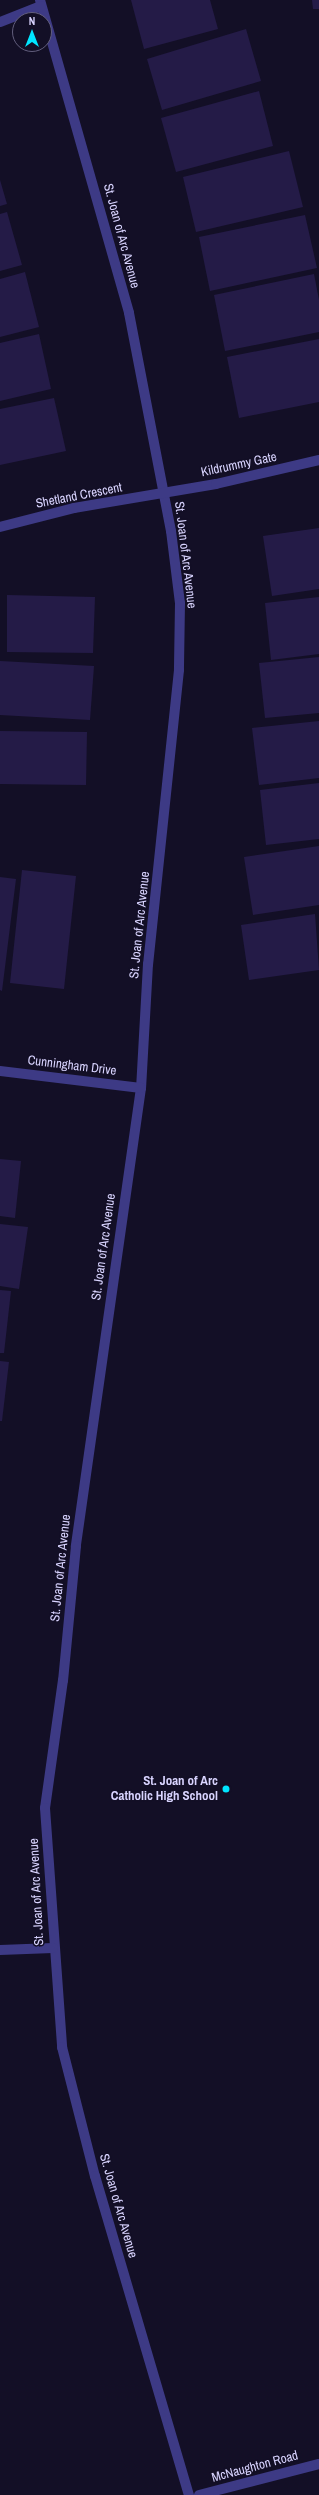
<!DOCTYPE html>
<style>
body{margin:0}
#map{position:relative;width:319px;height:2495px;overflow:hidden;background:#130f26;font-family:"Archivo Narrow",sans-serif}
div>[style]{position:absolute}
.building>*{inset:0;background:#241b47}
.minor>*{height:10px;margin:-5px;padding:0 5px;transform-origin:5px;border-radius:5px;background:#3d3a85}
.dots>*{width:11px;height:11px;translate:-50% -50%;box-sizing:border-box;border:2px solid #130f26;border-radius:50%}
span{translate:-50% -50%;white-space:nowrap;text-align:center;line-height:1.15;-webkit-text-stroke:3px #130f26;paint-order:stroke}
.street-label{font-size:13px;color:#d9d4ff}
.poi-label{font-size:13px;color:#d9d4ff;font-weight:700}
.right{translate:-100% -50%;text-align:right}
.north{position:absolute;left:12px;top:12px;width:40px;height:40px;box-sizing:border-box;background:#130f26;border:1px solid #625e7d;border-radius:50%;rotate:0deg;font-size:11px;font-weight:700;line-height:16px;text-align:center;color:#d9d4ff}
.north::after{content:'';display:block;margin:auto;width:14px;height:18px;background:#00e5ff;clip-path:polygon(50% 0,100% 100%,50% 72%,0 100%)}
</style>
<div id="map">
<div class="building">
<i style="clip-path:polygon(131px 0,210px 0,218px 29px,144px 49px)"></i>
<i style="clip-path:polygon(312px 0,319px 0,319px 9px,313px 9px)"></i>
<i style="clip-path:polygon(246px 29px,261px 81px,162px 110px,147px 59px)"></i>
<i style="clip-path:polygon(259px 91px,273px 146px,176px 172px,161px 118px)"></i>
<i style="clip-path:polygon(289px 151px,303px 207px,196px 232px,183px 177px)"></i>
<i style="clip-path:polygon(0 180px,7px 204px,0 206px)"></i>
<i style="clip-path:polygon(7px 212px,22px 265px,0 271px,0 214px)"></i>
<i style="clip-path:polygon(305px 215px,317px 268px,210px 291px,199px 237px)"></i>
<i style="clip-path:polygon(25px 272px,39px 327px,0 337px,0 279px)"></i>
<i style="clip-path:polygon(314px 274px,319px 300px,319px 332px,225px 351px,214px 295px)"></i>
<i style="clip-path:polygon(39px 334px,51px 389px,0 401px,0 343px)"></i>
<i style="clip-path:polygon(319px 339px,319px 402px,239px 418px,227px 357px)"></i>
<i style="clip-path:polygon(54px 398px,66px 451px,0 465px,0 409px)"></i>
<i style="clip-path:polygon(319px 528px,319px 589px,272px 596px,263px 536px)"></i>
<i style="clip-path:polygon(7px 595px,95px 597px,93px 653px,7px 652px)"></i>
<i style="clip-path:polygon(319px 597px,319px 654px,271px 660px,265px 603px)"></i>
<i style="clip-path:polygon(319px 657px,319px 713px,265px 718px,259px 663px)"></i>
<i style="clip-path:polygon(0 661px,94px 666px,90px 720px,0 715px)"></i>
<i style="clip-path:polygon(319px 721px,319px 778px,259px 785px,252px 728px)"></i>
<i style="clip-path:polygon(0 731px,87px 732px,86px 785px,0 784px)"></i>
<i style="clip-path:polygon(319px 783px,319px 839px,266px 845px,260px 790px)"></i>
<i style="clip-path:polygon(319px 846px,319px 905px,253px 915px,244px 857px)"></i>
<i style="clip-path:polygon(22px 870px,76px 876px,64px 989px,10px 983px)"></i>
<i style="clip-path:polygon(0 877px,16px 879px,2px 991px,0 990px)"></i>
<i style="clip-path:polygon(315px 914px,319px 970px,249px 980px,241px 925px)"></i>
<i style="clip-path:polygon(0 1159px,21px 1161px,15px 1218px,0 1216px)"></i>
<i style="clip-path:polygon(0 1224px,28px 1227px,19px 1289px,0 1286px)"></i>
<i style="clip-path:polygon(0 1290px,11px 1291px,4px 1353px,0 1353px)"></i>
<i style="clip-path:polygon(0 1361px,9px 1362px,2px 1421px,0 1421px)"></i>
</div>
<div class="minor">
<i style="left:40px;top:0;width:325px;rotate:74.1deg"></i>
<i style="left:129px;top:313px;width:222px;rotate:79.1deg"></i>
<i style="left:171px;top:531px;width:73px;rotate:82.9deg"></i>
<i style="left:180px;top:603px;width:67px;rotate:90.9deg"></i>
<i style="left:179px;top:670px;width:296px;rotate:96deg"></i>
<i style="left:148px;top:964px;width:124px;rotate:93.2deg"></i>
<i style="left:141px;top:1088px;width:463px;rotate:98.1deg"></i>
<i style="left:76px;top:1546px;width:135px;rotate:95.5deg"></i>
<i style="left:63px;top:1680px;width:129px;rotate:98deg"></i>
<i style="left:45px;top:1808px;width:240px;rotate:85.9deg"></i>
<i style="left:62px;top:2047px;width:133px;rotate:75.7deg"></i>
<i style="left:95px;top:2176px;width:333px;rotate:73.6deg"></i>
<i style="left:0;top:22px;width:44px;rotate:-21.3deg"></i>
<i style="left:0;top:527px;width:76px;rotate:-14.4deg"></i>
<i style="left:74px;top:508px;width:144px;rotate:-9.6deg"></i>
<i style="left:216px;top:484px;width:106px;rotate:-13.1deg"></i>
<i style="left:0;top:1071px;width:142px;rotate:6.9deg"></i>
<i style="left:0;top:1950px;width:53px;rotate:-2.2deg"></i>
<i style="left:199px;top:2495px;width:124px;rotate:-14.5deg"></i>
</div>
<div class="dots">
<i style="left:226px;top:1789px;background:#00e5ff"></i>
</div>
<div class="street-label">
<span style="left:121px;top:236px;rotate:75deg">St. Joan of Arc Avenue</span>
<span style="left:239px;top:465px;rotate:-12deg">Kildrummy Gate</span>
<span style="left:79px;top:496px;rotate:-11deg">Shetland Crescent</span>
<span style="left:185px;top:555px;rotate:83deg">St. Joan of Arc Avenue</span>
<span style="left:140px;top:925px;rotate:-84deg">St. Joan of Arc Avenue</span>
<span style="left:72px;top:1066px;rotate:7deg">Cunningham Drive</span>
<span style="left:104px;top:1247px;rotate:-82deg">St. Joan of Arc Avenue</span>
<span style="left:61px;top:1568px;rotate:-84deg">St. Joan of Arc Avenue</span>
<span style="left:37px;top:1892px;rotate:-93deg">St. Joan of Arc Avenue</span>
<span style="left:118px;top:2206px;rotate:74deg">St. Joan of Arc Avenue</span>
<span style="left:255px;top:2467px;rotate:-15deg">McNaughton Road</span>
</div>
<div class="poi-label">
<span class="right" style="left:218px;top:1789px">St. Joan of Arc<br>Catholic High School</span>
</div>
<div class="north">N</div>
</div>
